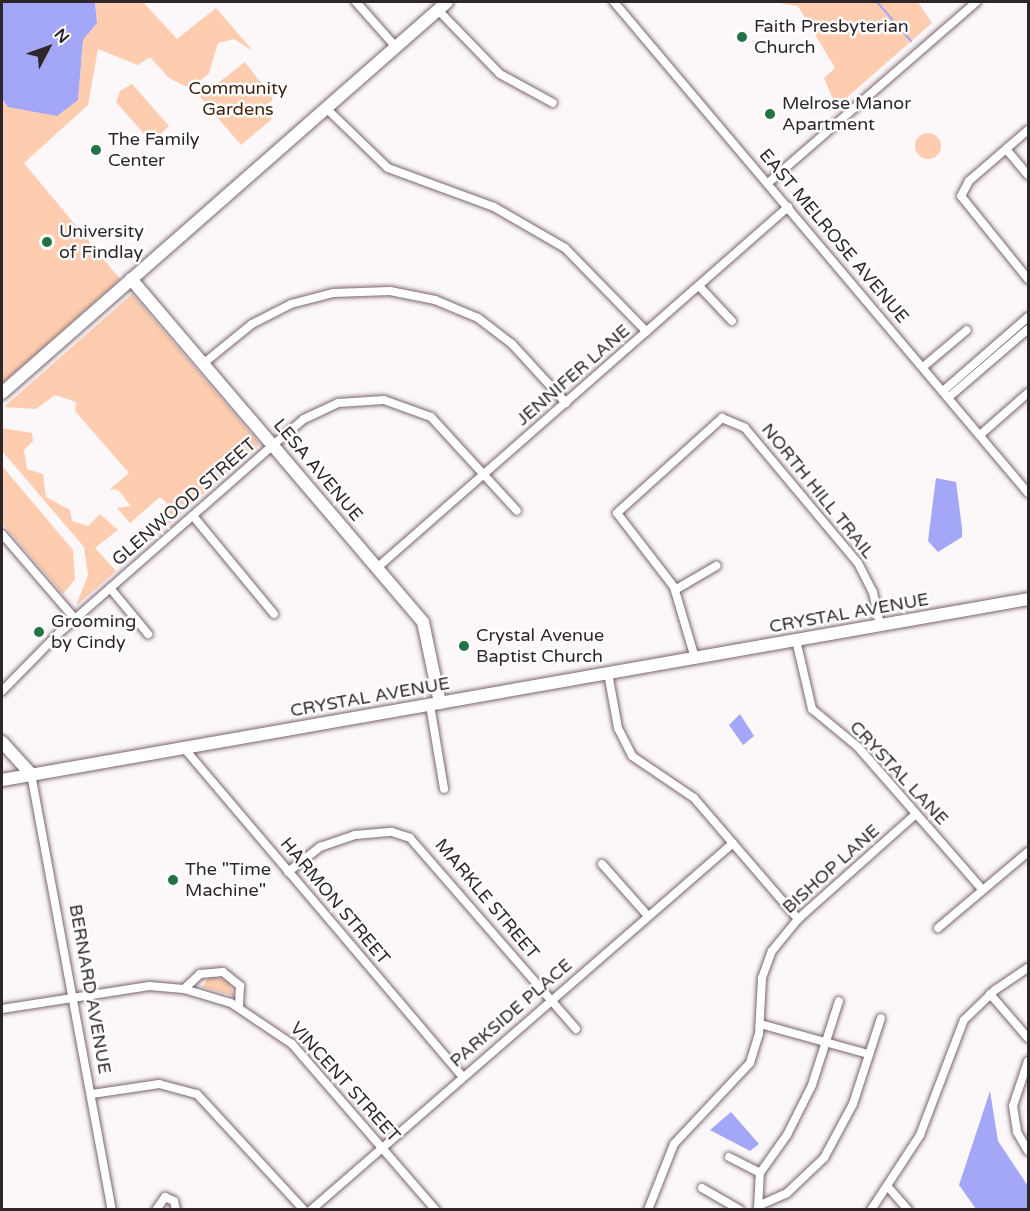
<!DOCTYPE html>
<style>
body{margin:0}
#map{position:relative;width:1030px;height:1211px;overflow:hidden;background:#fcf7f9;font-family:"Varela Round",sans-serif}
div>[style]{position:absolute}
.green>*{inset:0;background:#fecdaf}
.round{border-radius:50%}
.water>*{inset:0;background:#a4a6f8}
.stream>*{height:2px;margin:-1px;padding:0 1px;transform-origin:1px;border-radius:1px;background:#a4a6f8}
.roads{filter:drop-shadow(0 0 2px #7a656f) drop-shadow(0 0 2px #7a656f)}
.street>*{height:8px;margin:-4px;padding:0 4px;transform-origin:4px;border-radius:4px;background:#fff}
.secondary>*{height:12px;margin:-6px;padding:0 6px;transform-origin:6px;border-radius:6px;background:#fff}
.dots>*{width:16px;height:16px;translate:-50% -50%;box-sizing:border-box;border:3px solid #fff;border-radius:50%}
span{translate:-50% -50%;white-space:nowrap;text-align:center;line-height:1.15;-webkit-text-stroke:5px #fff;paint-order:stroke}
.poi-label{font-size:18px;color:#2f262a}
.left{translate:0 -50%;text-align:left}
.park-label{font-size:18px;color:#42230c}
.street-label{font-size:18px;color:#2f262a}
.frame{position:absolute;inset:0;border:3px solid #2f262a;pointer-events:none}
.north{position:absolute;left:18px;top:18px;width:60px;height:60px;-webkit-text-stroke:4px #fff;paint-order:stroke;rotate:49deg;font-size:16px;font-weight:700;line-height:24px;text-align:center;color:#2f262a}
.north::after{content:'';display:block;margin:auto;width:21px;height:27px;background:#2f262a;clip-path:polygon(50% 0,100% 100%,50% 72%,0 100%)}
</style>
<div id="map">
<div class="green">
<i style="clip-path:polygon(95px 2px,143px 2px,177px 39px,216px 8px,253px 51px,234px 39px,218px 43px,209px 73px,191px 89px,169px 78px,150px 57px,138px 65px,98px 49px,88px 105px,24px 163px,120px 279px,2px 384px,2px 99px,8px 107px,78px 100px,83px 40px,97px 23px)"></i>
<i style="clip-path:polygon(773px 2px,918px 2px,932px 23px,836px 107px,824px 78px,835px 68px,798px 6px)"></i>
<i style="clip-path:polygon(245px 62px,273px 99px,263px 109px,272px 119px,241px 145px,200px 97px)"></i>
<i style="clip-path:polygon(132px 84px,169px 126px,152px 143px,116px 102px,120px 91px)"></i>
<i class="round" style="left:915px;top:133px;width:26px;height:26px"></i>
<i style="clip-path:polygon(132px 294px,260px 444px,138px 551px,134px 542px,172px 508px,160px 497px,130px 523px,117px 508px,131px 506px,118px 490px,110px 489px,129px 473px,75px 411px,76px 402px,55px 395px,36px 409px,4px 407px)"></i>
<i style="clip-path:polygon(2px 428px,32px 433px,33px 441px,24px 450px,27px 469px,43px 474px,46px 497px,70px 510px,72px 521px,88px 526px,100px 514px,118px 530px,95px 548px,116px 571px,76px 606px,88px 575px,84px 547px,2px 451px)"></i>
<i style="clip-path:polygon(2px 466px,73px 550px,75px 579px,63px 594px,2px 523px)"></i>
<i style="clip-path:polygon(210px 976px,228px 981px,234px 996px,202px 987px)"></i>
</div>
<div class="water">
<i style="clip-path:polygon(2px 2px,95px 2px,97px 23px,83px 40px,78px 100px,57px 116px,8px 107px,2px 99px)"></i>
<i style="clip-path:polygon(936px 478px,956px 482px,962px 528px,962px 537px,938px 552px,928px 541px)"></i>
<i style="clip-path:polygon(740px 714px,754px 736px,743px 745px,729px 725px)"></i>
<i style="clip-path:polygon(990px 1091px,998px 1141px,1028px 1186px,1028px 1209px,976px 1209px,959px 1185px)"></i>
<i style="clip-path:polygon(731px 1112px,759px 1144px,750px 1151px,710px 1130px)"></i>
</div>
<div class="stream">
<i style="left:877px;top:2px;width:52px;rotate:48.9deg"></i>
</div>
<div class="roads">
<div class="street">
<i style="left:356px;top:2px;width:60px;rotate:48.4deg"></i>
<i style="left:614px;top:2px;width:642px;rotate:49.86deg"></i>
<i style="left:438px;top:10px;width:89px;rotate:45.9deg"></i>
<i style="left:500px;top:74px;width:60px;rotate:28.7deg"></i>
<i style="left:326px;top:108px;width:86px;rotate:44.1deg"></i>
<i style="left:388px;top:168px;width:113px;rotate:20.2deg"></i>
<i style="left:494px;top:207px;width:82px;rotate:30deg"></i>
<i style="left:565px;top:248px;width:117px;rotate:45.7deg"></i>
<i style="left:1028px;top:130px;width:78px;rotate:139.2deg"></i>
<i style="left:969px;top:181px;width:17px;rotate:118deg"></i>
<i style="left:961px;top:196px;width:107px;rotate:51.1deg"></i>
<i style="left:1006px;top:149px;width:34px;rotate:50deg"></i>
<i style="left:768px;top:183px;width:276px;rotate:-41deg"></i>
<i style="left:699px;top:286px;width:48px;rotate:46.7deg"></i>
<i style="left:204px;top:363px;width:62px;rotate:-39.1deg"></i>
<i style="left:252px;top:324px;width:44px;rotate:-27.1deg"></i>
<i style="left:291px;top:304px;width:43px;rotate:-14.7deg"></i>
<i style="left:333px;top:293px;width:57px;rotate:-2deg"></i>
<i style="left:390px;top:291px;width:46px;rotate:11.3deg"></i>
<i style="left:435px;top:300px;width:47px;rotate:22.7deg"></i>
<i style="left:478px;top:318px;width:43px;rotate:37.4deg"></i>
<i style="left:512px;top:344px;width:80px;rotate:47.5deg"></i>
<i style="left:923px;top:367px;width:57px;rotate:-40.1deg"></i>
<i style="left:943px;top:391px;width:113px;rotate:-41deg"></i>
<i style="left:949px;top:397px;width:104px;rotate:-40.7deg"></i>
<i style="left:980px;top:435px;width:64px;rotate:-41.2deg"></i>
<i style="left:193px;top:516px;width:127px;rotate:50.4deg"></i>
<i style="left:2px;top:534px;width:112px;rotate:49.3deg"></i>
<i style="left:378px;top:567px;width:546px;rotate:-41.28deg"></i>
<i style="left:110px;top:588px;width:60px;rotate:50.4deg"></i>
<i style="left:675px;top:590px;width:48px;rotate:-30.3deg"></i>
<i style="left:796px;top:640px;width:71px;rotate:76.9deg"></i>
<i style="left:812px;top:709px;width:60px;rotate:39.6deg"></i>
<i style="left:858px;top:747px;width:189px;rotate:48.9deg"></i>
<i style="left:695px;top:658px;width:74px;rotate:-106.5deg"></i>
<i style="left:674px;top:587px;width:93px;rotate:-127.6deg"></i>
<i style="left:617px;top:513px;width:142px;rotate:-42.1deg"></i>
<i style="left:722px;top:418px;width:25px;rotate:23deg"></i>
<i style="left:745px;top:428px;width:176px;rotate:50.1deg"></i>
<i style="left:858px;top:563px;width:33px;rotate:63deg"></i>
<i style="left:873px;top:592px;width:34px;rotate:78deg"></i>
<i style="left:608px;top:673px;width:56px;rotate:79.7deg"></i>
<i style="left:618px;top:728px;width:31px;rotate:63deg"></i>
<i style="left:632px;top:756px;width:75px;rotate:34.1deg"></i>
<i style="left:694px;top:798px;width:160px;rotate:49.3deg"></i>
<i style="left:2px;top:691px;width:81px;rotate:-45.5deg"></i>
<i style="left:59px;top:633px;width:285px;rotate:-41.3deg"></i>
<i style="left:273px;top:445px;width:40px;rotate:-40deg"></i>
<i style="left:304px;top:419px;width:38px;rotate:-25deg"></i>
<i style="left:338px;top:403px;width:46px;rotate:-3.7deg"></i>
<i style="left:384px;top:400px;width:50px;rotate:19.9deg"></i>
<i style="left:431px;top:417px;width:127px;rotate:47.5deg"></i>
<i style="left:430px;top:705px;width:85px;rotate:80.5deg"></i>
<i style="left:183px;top:747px;width:431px;rotate:49.7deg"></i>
<i style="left:31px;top:774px;width:443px;rotate:79.5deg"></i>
<i style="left:602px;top:864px;width:69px;rotate:48.5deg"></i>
<i style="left:288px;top:872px;width:41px;rotate:-38deg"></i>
<i style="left:320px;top:847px;width:37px;rotate:-19deg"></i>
<i style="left:355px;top:835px;width:37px;rotate:-5deg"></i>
<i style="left:392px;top:832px;width:19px;rotate:18deg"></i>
<i style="left:410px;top:838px;width:253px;rotate:49deg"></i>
<i style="left:938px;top:928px;width:118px;rotate:-40.2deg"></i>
<i style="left:184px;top:989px;width:22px;rotate:-43deg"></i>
<i style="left:200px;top:974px;width:23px;rotate:-5deg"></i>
<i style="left:223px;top:972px;width:22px;rotate:39deg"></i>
<i style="left:240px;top:986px;width:21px;rotate:93deg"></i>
<i style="left:990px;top:994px;width:58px;rotate:49.2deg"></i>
<i style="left:2px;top:1009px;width:149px;rotate:-8.9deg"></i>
<i style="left:149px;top:986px;width:35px;rotate:5deg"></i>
<i style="left:184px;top:989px;width:49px;rotate:16.6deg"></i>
<i style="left:231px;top:1003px;width:73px;rotate:33.9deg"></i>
<i style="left:292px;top:1044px;width:220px;rotate:49.1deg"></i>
<i style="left:760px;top:1024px;width:112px;rotate:15.5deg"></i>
<i style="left:1028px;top:1061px;width:47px;rotate:108.4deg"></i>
<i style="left:1013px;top:1106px;width:26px;rotate:81deg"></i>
<i style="left:1017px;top:1132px;width:22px;rotate:60deg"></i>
<i style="left:92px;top:1094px;width:68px;rotate:-8.5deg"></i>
<i style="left:159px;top:1084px;width:39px;rotate:15deg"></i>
<i style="left:197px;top:1094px;width:158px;rotate:47.3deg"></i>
<i style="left:729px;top:1157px;width:35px;rotate:27deg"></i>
<i style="left:702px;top:1188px;width:44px;rotate:30.1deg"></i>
<i style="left:889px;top:1188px;width:29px;rotate:49deg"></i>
<i style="left:758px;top:1206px;width:32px;rotate:-24deg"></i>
<i style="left:787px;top:1193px;width:51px;rotate:-43.4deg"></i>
<i style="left:824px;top:1158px;width:61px;rotate:-61.8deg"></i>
<i style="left:853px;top:1104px;width:90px;rotate:-72deg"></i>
<i style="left:758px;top:1209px;width:36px;rotate:-87deg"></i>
<i style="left:760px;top:1173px;width:47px;rotate:-54.6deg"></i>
<i style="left:787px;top:1135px;width:56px;rotate:-63.4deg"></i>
<i style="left:812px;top:1085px;width:88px;rotate:-72.2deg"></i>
<i style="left:156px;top:1210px;width:16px;rotate:-55deg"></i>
<i style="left:165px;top:1197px;width:10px;rotate:24deg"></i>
<i style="left:174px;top:1201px;width:9px;rotate:77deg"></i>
<i style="left:311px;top:1210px;width:559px;rotate:-41.01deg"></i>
<i style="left:648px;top:1210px;width:71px;rotate:-68.5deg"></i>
<i style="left:674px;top:1144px;width:111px;rotate:-46.8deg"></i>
<i style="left:750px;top:1063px;width:30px;rotate:-73deg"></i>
<i style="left:759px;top:1034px;width:56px;rotate:-86.9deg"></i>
<i style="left:762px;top:978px;width:29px;rotate:-70deg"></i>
<i style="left:772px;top:951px;width:41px;rotate:-50.9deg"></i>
<i style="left:798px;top:919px;width:158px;rotate:-41.7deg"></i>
<i style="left:871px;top:1210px;width:90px;rotate:-56.8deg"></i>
<i style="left:920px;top:1135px;width:123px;rotate:-69.1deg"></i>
<i style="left:964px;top:1020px;width:43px;rotate:-44.1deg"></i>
<i style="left:995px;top:990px;width:40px;rotate:-34deg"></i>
</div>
<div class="secondary">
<i style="left:131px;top:279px;width:450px;rotate:49.6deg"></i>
<i style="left:423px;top:622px;width:83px;rotate:78.1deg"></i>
<i style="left:2px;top:393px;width:592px;rotate:-41.3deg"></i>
<i style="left:2px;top:742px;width:43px;rotate:47.8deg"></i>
<i style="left:2px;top:780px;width:1042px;rotate:-10deg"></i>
</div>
</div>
<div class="dots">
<i style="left:742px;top:37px;background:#237343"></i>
<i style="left:770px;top:114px;background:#237343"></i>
<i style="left:96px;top:150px;background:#237343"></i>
<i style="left:47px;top:242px;background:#237343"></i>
<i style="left:39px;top:632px;background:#237343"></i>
<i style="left:464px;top:646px;background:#237343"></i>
<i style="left:173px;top:880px;background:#237343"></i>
</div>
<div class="poi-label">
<span class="left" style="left:754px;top:37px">Faith Presbyterian<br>Church</span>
<span class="left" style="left:782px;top:114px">Melrose Manor<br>Apartment</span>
<span class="left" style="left:108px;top:150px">The Family<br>Center</span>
<span class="left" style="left:59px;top:242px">University<br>of Findlay</span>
<span class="left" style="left:51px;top:632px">Grooming<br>by Cindy</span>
<span class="left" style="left:476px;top:646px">Crystal Avenue<br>Baptist Church</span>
<span class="left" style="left:185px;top:880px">The "Time<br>Machine"</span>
</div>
<div class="park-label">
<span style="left:238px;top:99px">Community<br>Gardens</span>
</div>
<div class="street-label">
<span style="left:834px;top:236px;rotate:50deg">EAST MELROSE AVENUE</span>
<span style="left:573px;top:375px;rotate:-41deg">JENNIFER LANE</span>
<span style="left:318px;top:470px;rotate:50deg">LESA AVENUE</span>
<span style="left:818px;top:491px;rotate:51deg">NORTH HILL TRAIL</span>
<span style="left:184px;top:502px;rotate:-41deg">GLENWOOD STREET</span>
<span style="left:849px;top:613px;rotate:-10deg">CRYSTAL AVENUE</span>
<span style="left:370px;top:697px;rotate:-10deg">CRYSTAL AVENUE</span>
<span style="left:899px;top:773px;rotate:47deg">CRYSTAL LANE</span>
<span style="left:831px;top:869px;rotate:-42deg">BISHOP LANE</span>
<span style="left:487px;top:899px;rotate:50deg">MARKLE STREET</span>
<span style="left:335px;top:901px;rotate:50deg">HARMON STREET</span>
<span style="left:90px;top:989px;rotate:80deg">BERNARD AVENUE</span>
<span style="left:511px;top:1013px;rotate:-41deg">PARKSIDE PLACE</span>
<span style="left:345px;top:1082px;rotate:48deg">VINCENT STREET</span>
</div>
<div class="frame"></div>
<div class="north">N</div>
</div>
